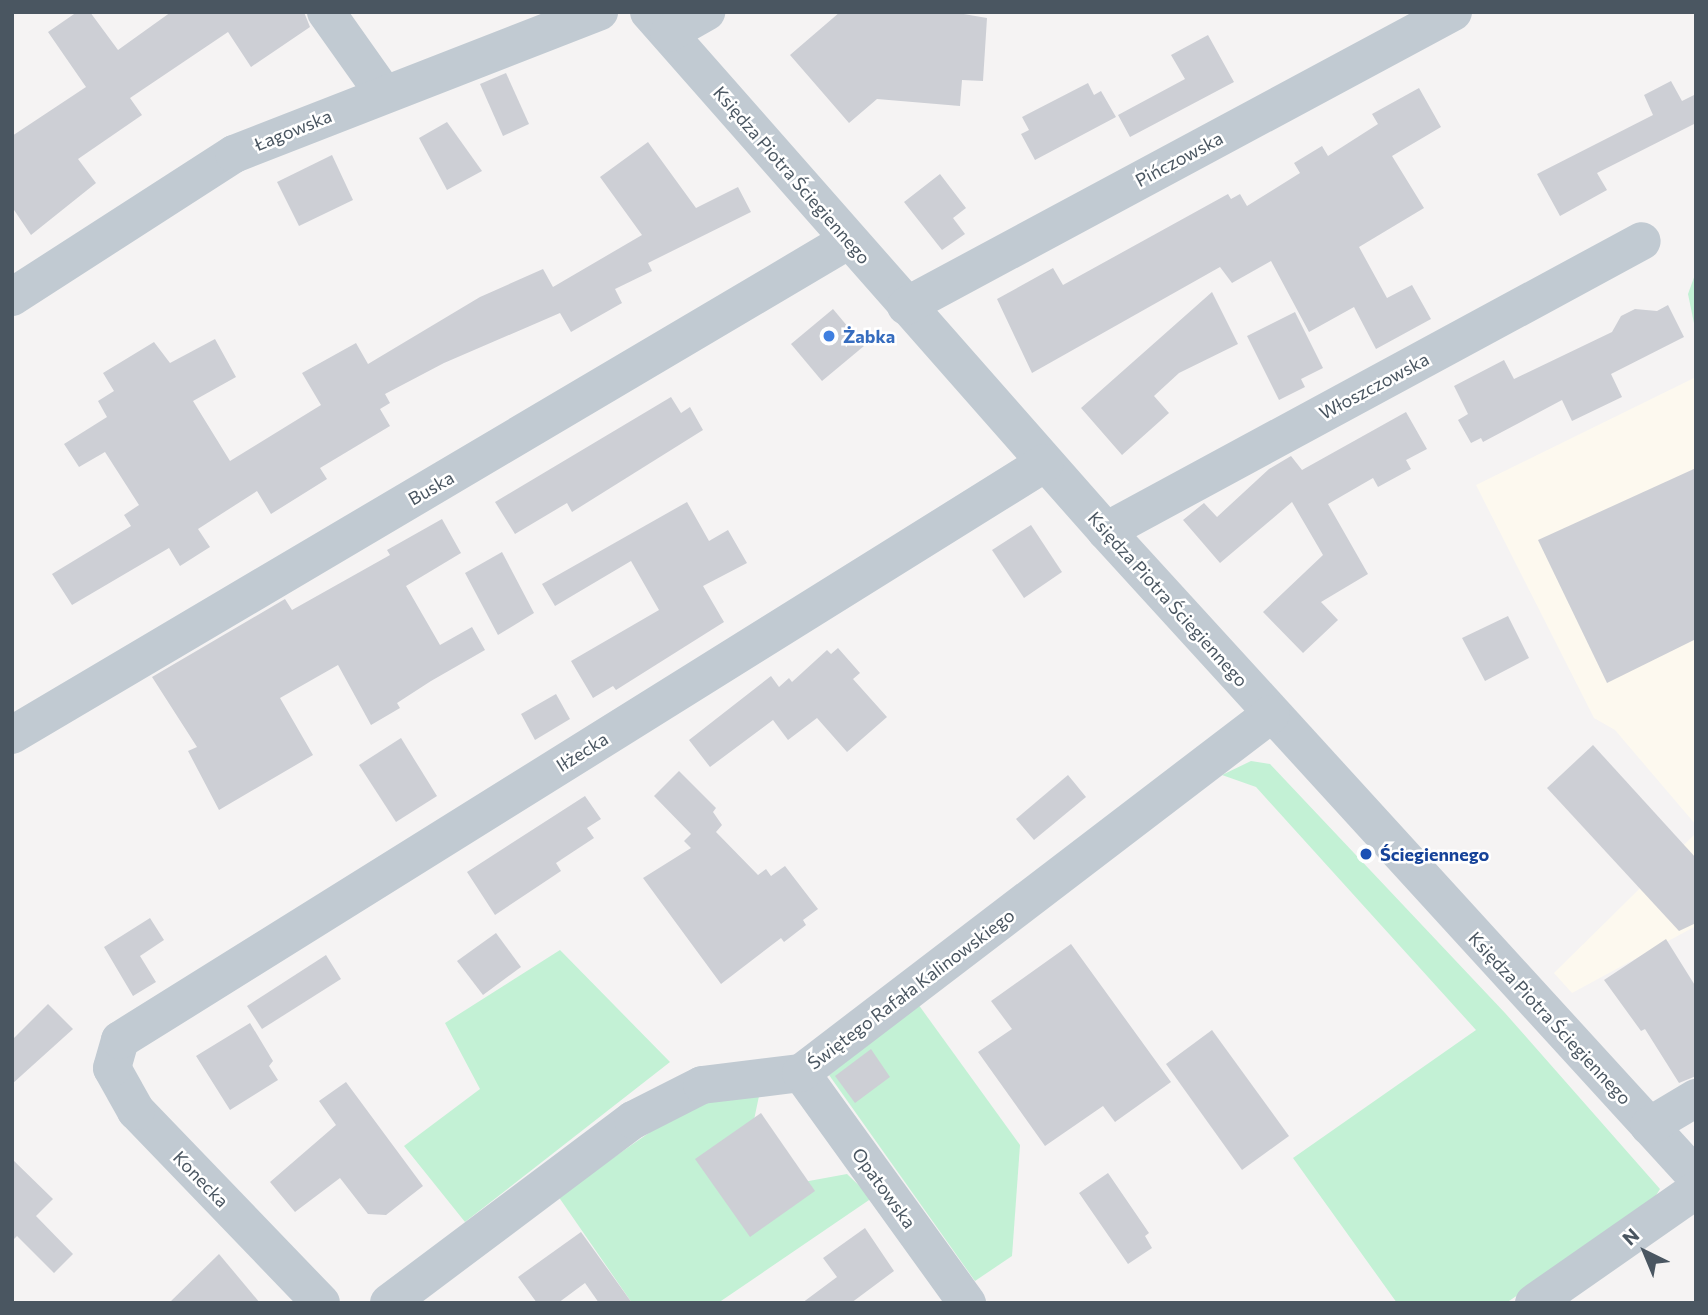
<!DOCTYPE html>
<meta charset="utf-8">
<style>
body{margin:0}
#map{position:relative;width:1708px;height:1315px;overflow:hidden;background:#f5f3f3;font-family:Commissioner,sans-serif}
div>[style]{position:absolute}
.commercial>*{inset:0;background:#fdf9ef}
.green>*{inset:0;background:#c3f1d5}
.building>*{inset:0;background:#cdcfd5}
.minor>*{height:38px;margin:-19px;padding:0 19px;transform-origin:19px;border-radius:19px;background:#c1cad2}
.dots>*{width:19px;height:19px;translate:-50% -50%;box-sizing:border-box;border:4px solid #fff;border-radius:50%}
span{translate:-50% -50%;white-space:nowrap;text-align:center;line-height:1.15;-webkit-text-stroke:5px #fff;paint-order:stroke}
.street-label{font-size:18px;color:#4a5661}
.shop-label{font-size:18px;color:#366cbe;font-weight:700}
.left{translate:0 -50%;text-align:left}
.transit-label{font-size:18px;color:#164399;font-weight:700}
.frame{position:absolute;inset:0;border:14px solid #4a5661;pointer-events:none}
.north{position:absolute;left:1610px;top:1217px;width:70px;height:70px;-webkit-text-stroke:5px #fff;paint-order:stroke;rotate:317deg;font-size:19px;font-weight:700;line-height:28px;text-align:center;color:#4a5661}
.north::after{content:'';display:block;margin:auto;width:24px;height:32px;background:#4a5661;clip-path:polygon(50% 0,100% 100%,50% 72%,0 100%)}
</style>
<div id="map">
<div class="commercial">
<i style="clip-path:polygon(1696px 377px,1696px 825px,1615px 730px,1594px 718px,1476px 485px)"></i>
<i style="clip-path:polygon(1696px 833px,1696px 926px,1572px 993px,1554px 973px)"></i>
</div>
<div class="green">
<i style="clip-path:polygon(1696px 272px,1696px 333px,1688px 294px)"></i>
<i style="clip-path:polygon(1251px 761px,1270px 764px,1505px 1013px,1660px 1189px,1650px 1205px,1506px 1303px,1397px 1303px,1293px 1158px,1476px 1030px,1256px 787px,1222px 775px)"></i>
<i style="clip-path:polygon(560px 950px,670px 1062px,465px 1222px,404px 1146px,480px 1089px,445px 1023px)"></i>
<i style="clip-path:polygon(918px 1004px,1020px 1145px,1012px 1256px,975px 1281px,829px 1075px)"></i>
<i style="clip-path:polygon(759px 1096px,750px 1139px,787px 1185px,847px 1174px,872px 1198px,718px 1303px,632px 1303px,558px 1196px,695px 1101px)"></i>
</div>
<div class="building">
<i style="clip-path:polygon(77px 12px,90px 12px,118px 50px,171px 12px,304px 12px,310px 27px,251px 67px,228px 32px,130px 98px,142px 115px,78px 159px,96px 183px,31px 235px,12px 207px,12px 136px,86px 87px,48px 32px)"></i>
<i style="clip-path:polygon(840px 12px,952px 12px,987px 18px,983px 81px,962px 80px,960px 106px,877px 99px,849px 123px,790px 55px)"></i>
<i style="clip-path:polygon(1208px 35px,1234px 82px,1130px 137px,1118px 115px,1185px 79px,1171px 55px)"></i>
<i style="clip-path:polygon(506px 73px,529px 124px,503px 136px,480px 84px)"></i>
<i style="clip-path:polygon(1671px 81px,1682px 101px,1696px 94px,1696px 123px,1597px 173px,1607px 190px,1560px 216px,1537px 174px,1653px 115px,1644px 95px)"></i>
<i style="clip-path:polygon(1088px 83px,1094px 95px,1101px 91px,1116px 117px,1035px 160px,1021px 134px,1029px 130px,1022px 117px)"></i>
<i style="clip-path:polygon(1419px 88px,1441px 127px,1392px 156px,1424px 208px,1359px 247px,1387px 298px,1412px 285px,1431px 319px,1376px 349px,1354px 307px,1309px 332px,1271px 261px,1232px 283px,1220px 267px,1032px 373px,997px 299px,1053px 268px,1063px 285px,1228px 194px,1231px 199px,1240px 194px,1247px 206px,1300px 173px,1294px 163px,1322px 146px,1328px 156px,1378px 124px,1372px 114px)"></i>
<i style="clip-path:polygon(447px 122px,482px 171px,447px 190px,419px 138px)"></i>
<i style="clip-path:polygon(648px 142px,696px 208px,738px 187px,751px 212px,648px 263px,652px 271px,615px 289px,622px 303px,571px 332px,560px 313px,444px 363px,385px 394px,390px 403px,380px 409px,390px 426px,320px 468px,327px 479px,271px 514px,257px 491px,198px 529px,210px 547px,180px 566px,169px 548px,72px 605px,52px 574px,131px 526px,124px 515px,139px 505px,105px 452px,79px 467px,64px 444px,107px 417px,98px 401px,114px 391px,103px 373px,154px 342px,170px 363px,215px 339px,236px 377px,193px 401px,230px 461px,321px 405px,302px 373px,356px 343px,368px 364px,480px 297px,543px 269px,553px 287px,642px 235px,600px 177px)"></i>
<i style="clip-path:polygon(332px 155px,353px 200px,299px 226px,277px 182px)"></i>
<i style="clip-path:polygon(940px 174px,966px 208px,953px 218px,965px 234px,942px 250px,904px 202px)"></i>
<i style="clip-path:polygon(1212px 292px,1238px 344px,1179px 373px,1154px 396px,1169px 413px,1122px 455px,1081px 408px)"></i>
<i style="clip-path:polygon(1668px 305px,1684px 337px,1611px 374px,1622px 397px,1572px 421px,1562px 400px,1483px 442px,1481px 438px,1471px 443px,1458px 420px,1468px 414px,1454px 386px,1504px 360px,1514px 379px,1612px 332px,1621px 316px,1635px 309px,1657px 311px)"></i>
<i style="clip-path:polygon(833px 309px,864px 346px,822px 381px,791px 344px)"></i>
<i style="clip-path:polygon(1295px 312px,1323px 368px,1301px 379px,1305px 387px,1279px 400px,1247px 336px)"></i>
<i style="clip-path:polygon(671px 397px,681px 413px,690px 407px,703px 430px,572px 512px,567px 503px,515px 534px,495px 502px)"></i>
<i style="clip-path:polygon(1406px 412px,1427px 449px,1406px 460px,1411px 469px,1378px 487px,1373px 478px,1328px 504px,1368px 574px,1321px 602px,1338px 620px,1303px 653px,1263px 612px,1323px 555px,1292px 502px,1220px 563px,1183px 520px,1204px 503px,1217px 517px,1269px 469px,1291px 456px,1302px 470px)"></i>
<i style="clip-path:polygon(1696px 468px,1696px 639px,1607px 683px,1538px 540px)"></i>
<i style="clip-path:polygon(687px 502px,709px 541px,728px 530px,747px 563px,703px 586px,724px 622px,616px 690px,613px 686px,593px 698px,571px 661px,659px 610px,631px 561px,555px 606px,542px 584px)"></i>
<i style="clip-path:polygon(442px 519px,461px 553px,406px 586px,440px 645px,472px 627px,485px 650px,431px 681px,397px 703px,400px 708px,371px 725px,338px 665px,280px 698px,313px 755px,219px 810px,188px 751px,197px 747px,152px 677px,285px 599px,292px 610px,390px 555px,387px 550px)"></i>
<i style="clip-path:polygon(1031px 525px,1062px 572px,1024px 598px,992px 550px)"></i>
<i style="clip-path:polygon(502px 552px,534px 613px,498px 635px,465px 573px)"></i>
<i style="clip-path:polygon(1508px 616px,1529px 658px,1485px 681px,1462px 638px)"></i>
<i style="clip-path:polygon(838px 648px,860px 673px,853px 679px,887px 717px,847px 752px,817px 718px,788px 740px,773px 720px,710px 767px,689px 740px,771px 676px,779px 687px,789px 678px,792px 682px,827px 650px,831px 654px)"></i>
<i style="clip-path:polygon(556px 694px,570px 719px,535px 740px,521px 714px)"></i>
<i style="clip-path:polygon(401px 738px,437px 796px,396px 822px,359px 765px)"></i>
<i style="clip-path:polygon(1593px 745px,1696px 858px,1696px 923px,1679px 931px,1547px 788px)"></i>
<i style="clip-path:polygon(679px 771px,716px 808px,713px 812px,722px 825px,716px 832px,758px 875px,766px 869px,771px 876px,785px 866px,818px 909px,803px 920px,806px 925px,784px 942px,781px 938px,721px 984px,643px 878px,691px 848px,684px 841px,691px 834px,654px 796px)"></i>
<i style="clip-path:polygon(1068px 775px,1086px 797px,1034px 840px,1016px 819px)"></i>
<i style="clip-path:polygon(585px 796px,601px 819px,587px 828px,594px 838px,556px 863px,561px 871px,495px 915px,467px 872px)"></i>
<i style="clip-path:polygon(150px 918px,164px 940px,140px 956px,156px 982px,133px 996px,104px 947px)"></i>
<i style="clip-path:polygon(496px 933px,521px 967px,483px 995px,457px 961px)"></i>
<i style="clip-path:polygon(1666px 939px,1696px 987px,1696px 1076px,1679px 1083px,1645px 1029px,1641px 1031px,1604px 980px)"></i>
<i style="clip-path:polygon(1071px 944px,1171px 1082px,1115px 1122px,1103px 1106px,1045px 1146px,978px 1052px,1012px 1029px,991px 1001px)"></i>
<i style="clip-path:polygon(326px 955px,341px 979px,262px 1029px,247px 1006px)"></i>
<i style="clip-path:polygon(48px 1004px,73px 1029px,12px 1084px,12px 1040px)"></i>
<i style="clip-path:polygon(250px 1023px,273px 1061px,269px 1066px,278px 1080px,230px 1110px,196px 1056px)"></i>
<i style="clip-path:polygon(1212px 1030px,1289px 1136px,1242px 1170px,1166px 1064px)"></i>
<i style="clip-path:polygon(871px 1049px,890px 1077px,855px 1103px,835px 1076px)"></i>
<i style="clip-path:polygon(346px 1082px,423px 1186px,386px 1215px,368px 1214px,340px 1178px,295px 1212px,270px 1182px,336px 1125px,319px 1101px)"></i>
<i style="clip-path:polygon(761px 1113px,815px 1191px,750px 1237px,695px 1159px)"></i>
<i style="clip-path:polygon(12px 1159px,53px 1199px,36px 1216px,73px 1254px,54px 1273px,17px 1236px,12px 1241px)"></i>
<i style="clip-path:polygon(1108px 1173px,1149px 1233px,1145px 1236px,1152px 1248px,1128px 1264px,1079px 1193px)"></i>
<i style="clip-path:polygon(865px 1228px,894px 1271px,851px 1303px,802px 1303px,837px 1277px,823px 1258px)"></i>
<i style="clip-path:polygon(581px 1232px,632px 1303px,599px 1303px,585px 1283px,558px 1303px,537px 1303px,518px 1277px)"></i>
<i style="clip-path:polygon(219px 1254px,260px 1303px,169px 1303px)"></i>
</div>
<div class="minor">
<i style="left:326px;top:12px;width:100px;rotate:54.7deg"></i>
<i style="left:649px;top:12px;width:692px;rotate:48.63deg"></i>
<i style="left:1106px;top:531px;width:875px;rotate:47.59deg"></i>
<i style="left:669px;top:33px;width:43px;rotate:-29.6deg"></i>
<i style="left:12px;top:297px;width:264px;rotate:-32.8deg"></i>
<i style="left:234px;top:154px;width:392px;rotate:-21.3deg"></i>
<i style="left:906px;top:306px;width:621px;rotate:-28.26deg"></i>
<i style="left:1106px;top:531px;width:609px;rotate:-28.42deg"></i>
<i style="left:12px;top:735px;width:972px;rotate:-30.6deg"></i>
<i style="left:801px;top:1073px;width:284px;rotate:54.2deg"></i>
<i style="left:1649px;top:1126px;width:55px;rotate:-30.8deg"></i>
<i style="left:321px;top:1303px;width:267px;rotate:-133.9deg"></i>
<i style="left:136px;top:1111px;width:49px;rotate:-119.2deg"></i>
<i style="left:112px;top:1068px;width:29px;rotate:-74deg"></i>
<i style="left:120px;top:1040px;width:1090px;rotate:-31.96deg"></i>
<i style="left:389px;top:1303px;width:305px;rotate:-36.9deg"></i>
<i style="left:633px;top:1120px;width:77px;rotate:-26.9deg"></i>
<i style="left:702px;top:1085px;width:100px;rotate:-6.9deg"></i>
<i style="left:801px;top:1073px;width:591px;rotate:-37.37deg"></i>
<i style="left:1534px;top:1303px;width:198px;rotate:-34.9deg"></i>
</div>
<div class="dots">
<i style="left:829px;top:336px;background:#3f7fe0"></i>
<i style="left:1366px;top:854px;background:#1a4fb4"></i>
</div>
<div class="street-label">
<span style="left:293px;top:130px;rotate:-22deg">Łagowska</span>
<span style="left:1179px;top:159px;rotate:-28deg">Pińczowska</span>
<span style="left:792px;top:175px;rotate:49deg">Księdza Piotra Ściegiennego</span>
<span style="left:1374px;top:386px;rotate:-28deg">Włoszczowska</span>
<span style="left:431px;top:488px;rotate:-30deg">Buska</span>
<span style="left:1168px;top:599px;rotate:48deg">Księdza Piotra Ściegiennego</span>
<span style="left:582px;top:752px;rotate:-32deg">Iłżecka</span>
<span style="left:911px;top:989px;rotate:-37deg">Świętego Rafała Kalinowskiego</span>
<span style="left:1550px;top:1018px;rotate:47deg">Księdza Piotra Ściegiennego</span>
<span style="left:201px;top:1179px;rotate:46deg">Konecka</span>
<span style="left:884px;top:1188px;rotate:54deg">Opatowska</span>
</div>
<div class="shop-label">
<span class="left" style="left:843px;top:336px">Żabka</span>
</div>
<div class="transit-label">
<span class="left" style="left:1380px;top:854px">Ściegiennego</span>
</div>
<div class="frame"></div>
<div class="north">N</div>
</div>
